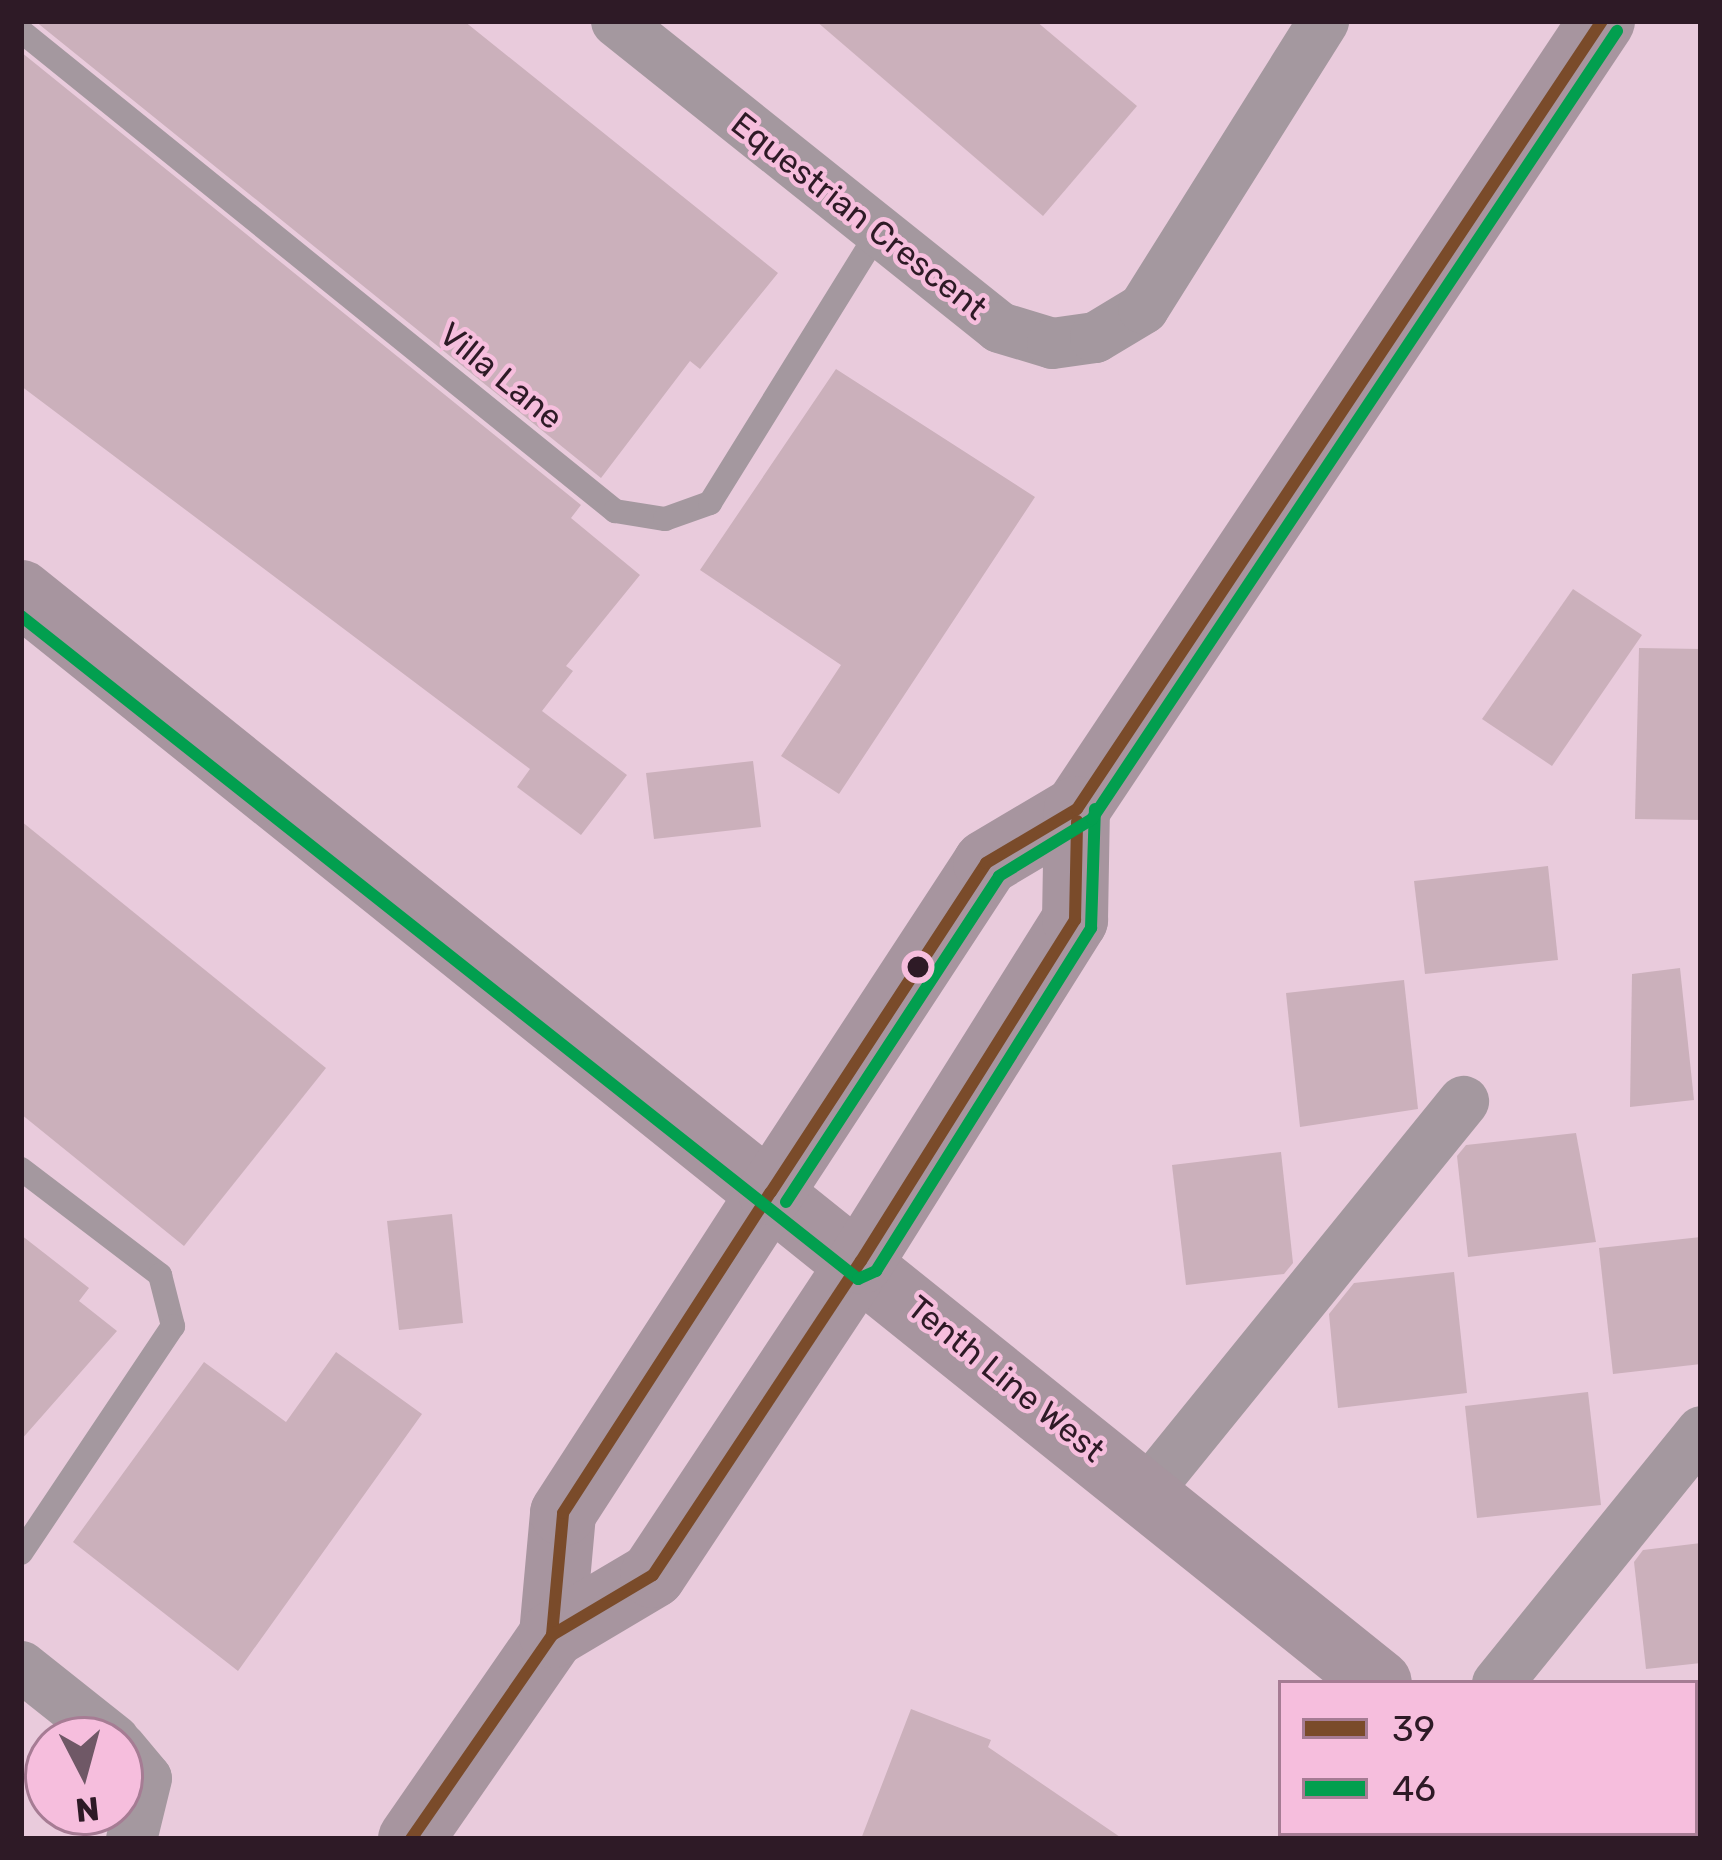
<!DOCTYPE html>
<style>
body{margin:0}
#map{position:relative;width:1722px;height:1860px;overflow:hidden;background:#e9cbdc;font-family:Rubik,sans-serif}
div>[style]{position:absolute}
.building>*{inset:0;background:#cbb0bb}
.lane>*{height:24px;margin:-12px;padding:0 12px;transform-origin:12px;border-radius:12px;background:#a4989f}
.street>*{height:51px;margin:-25.5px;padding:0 25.5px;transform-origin:25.5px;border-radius:25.5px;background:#a4989f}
.secondary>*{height:66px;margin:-33px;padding:0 33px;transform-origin:33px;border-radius:33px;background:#a7959f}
.bus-1>*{height:12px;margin:-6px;padding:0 6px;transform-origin:6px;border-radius:6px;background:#7a4b2a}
.bus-2>*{height:12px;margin:-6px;padding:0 6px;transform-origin:6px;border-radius:6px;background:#029f4f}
.dots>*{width:33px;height:33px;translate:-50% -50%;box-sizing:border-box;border:6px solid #f6bedd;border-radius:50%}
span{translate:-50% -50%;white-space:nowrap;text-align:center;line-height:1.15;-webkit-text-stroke:9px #f6bedd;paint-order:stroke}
.street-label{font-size:33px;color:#2e1a26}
.frame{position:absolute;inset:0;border:24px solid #2e1a26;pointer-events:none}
.legend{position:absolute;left:1278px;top:1680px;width:420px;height:156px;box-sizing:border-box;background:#f6bedd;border:3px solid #a67c94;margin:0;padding:15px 21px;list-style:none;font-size:36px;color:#2e1a26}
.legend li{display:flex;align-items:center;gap:24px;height:60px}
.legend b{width:60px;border:3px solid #a67c94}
.north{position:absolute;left:24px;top:1716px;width:120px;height:120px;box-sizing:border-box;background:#f6bedd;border:3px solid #a67c94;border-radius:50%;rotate:174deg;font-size:33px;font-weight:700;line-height:48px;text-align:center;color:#2e1a26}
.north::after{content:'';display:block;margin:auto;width:42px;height:54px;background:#6f5866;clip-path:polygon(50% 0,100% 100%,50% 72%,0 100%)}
</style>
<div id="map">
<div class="building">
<i style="clip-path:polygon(35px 21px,464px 21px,778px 273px,700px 369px,690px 361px,601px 478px)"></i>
<i style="clip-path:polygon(816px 21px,1036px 21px,1137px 106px,1043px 216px)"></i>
<i style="clip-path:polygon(21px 52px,581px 505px,571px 518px,640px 575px,566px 666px,573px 671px,542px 711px,627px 775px,581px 835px,517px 787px,530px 769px,21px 386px)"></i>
<i style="clip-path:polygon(836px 369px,1035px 497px,839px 794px,781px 756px,841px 665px,700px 570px)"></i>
<i style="clip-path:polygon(1573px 589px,1642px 635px,1552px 766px,1482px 719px)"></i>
<i style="clip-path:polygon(1639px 648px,1701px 649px,1701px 820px,1635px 819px)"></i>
<i style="clip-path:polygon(753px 761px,761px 827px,654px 839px,646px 773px)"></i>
<i style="clip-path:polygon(21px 821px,326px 1068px,184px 1246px,21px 1114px)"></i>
<i style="clip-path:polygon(1548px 866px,1558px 960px,1425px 974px,1414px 881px)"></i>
<i style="clip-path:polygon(1680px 968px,1694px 1100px,1630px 1107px,1632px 974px)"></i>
<i style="clip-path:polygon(1404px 980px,1418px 1109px,1300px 1127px,1286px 993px)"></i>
<i style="clip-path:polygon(1576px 1133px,1596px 1242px,1468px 1257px,1457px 1156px,1466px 1145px)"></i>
<i style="clip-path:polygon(1281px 1152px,1293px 1263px,1284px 1274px,1186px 1285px,1172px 1165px)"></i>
<i style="clip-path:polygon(452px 1214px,463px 1323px,399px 1330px,387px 1221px)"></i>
<i style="clip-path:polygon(21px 1235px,89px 1288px,79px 1301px,117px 1331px,21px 1440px)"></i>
<i style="clip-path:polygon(1701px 1237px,1701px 1364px,1613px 1374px,1599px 1248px)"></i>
<i style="clip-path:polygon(1454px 1272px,1467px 1393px,1338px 1408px,1329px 1314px,1354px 1283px)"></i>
<i style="clip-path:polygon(336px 1352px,422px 1414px,238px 1671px,73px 1542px,204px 1362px,286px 1422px)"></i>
<i style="clip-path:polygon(1588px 1392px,1601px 1505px,1477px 1518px,1465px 1406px)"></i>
<i style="clip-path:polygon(1701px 1543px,1701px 1663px,1646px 1669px,1634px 1562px,1643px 1550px)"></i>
<i style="clip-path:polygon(911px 1709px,991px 1740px,988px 1747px,1123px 1839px,861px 1839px)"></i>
</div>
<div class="lane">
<i style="left:21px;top:31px;width:764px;rotate:38.94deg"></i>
<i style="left:615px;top:511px;width:51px;rotate:9.1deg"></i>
<i style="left:665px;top:519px;width:48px;rotate:-19.6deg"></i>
<i style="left:710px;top:503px;width:319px;rotate:-58.2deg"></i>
<i style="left:21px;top:1169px;width:175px;rotate:37.3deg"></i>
<i style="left:160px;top:1275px;width:53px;rotate:75.7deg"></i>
<i style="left:173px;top:1326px;width:273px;rotate:123.8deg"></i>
</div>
<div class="street">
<i style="left:616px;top:21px;width:490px;rotate:38.6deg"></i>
<i style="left:999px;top:327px;width:55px;rotate:16.8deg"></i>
<i style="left:1052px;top:343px;width:43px;rotate:-7.9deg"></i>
<i style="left:1095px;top:337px;width:56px;rotate:-31.1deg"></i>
<i style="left:1143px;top:308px;width:339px;rotate:-57.9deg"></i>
<i style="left:1145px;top:1493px;width:505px;rotate:-50.95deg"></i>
<i style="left:21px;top:1666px;width:119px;rotate:38.5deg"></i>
<i style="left:1497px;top:1683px;width:324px;rotate:-51deg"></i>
<i style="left:120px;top:1747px;width:40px;rotate:50deg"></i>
<i style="left:146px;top:1778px;width:63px;rotate:103.8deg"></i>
</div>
<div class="secondary">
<i style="left:21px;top:593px;width:1741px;rotate:38.75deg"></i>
<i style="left:552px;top:1635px;width:122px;rotate:-84.8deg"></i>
<i style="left:563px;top:1513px;width:382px;rotate:-57.1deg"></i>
<i style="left:771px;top:1192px;width:393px;rotate:-56.8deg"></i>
<i style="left:986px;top:863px;width:106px;rotate:-30.7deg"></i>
<i style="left:1077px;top:809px;width:947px;rotate:-56.33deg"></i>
<i style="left:1568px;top:1833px;width:10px;rotate:37deg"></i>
<i style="left:411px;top:1839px;width:248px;rotate:-55.3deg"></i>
<i style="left:552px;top:1635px;width:117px;rotate:-30.7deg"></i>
<i style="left:653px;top:1575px;width:377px;rotate:-56.5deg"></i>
<i style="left:861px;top:1261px;width:403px;rotate:-57.9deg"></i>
<i style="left:1075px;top:920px;width:111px;rotate:-89deg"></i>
</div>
<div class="bus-1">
<i style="left:552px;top:1635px;width:122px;rotate:-84.8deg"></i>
<i style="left:563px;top:1513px;width:382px;rotate:-57.1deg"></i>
<i style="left:771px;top:1192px;width:393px;rotate:-56.8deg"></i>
<i style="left:986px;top:863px;width:106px;rotate:-30.7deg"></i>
<i style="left:1077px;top:809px;width:947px;rotate:-56.33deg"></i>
<i style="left:411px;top:1839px;width:248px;rotate:-55.3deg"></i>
<i style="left:552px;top:1635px;width:117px;rotate:-30.7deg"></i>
<i style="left:653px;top:1575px;width:377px;rotate:-56.5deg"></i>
<i style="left:861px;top:1261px;width:403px;rotate:-57.9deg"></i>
<i style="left:1075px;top:920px;width:99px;rotate:-88.8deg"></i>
</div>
<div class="bus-2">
<i style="left:21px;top:616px;width:1068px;rotate:38.38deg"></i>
<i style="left:858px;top:1279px;width:20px;rotate:-24deg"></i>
<i style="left:876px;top:1271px;width:405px;rotate:-57.9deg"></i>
<i style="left:1091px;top:928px;width:119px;rotate:-88.1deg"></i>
<i style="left:786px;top:1202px;width:389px;rotate:-56.8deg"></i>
<i style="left:999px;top:876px;width:109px;rotate:-31.5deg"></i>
<i style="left:1092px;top:819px;width:947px;rotate:-56.33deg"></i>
</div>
<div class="dots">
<i style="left:918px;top:967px;background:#2e1a26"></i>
</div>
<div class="street-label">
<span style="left:859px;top:216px;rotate:38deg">Equestrian Crescent</span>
<span style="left:501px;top:376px;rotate:39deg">Villa Lane</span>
<span style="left:1006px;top:1379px;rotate:39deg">Tenth Line West</span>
</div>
<div class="frame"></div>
<ul class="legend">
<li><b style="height:15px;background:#7a4b2a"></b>39</li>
<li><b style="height:15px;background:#029f4f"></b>46</li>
</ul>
<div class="north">N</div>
</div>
